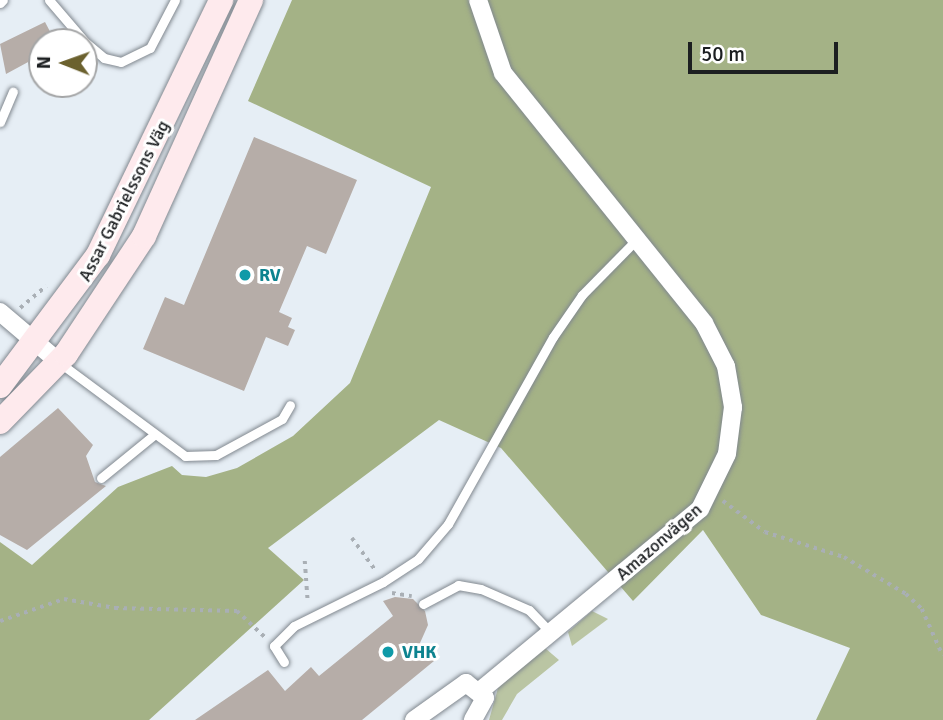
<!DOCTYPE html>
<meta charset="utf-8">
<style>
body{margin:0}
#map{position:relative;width:943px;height:720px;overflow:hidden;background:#e6eef5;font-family:Signika,sans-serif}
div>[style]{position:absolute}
.green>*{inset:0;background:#bac5a3}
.forest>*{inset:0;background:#a4b286}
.building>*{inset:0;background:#b6ada8}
.path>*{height:3.5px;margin-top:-1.75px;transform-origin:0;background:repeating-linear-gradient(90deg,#a9afb5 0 3.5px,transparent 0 8.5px)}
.roads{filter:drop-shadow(0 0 2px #81888f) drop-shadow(0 0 2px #81888f)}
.lane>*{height:9px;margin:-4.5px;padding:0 4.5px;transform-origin:4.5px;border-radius:4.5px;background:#fff}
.street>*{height:18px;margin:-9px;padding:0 9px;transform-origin:9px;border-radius:9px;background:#fff}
.secondary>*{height:24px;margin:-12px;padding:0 12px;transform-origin:12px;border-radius:12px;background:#feeaed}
.dots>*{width:19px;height:19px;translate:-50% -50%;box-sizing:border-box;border:4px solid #fff;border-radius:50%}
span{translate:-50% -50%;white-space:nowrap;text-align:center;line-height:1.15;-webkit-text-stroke:6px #fff;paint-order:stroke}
.street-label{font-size:18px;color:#1c1f21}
.culture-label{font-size:18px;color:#0d838f;font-weight:700}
.left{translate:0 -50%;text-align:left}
.north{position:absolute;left:28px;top:28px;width:70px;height:70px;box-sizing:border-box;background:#fff;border:2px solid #a4a5a6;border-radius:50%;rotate:271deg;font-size:19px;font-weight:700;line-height:28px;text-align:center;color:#1c1f21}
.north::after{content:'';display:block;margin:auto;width:24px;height:32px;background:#6b612e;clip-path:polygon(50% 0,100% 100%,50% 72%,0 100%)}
.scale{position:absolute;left:688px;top:42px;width:150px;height:32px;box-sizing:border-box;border:4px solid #1c1f21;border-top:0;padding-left:9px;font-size:21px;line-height:24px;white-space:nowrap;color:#1c1f21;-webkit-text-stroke:5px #fff;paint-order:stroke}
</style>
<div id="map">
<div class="green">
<i style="clip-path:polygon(592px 611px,608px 619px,572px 646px,568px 632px)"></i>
<i style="clip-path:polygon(545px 648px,559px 660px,517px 694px,502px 720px,489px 720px,498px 688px)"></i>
</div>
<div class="forest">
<i style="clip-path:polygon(292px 0,943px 0,943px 720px,816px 720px,850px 648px,761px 615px,703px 530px,633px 601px,501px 448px,439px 420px,268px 548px,304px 580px,149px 720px,0 720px,0 542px,32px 565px,118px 487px,172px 466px,182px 475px,206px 477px,237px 468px,293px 436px,350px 383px,431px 187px,248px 101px)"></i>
</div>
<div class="building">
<i style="clip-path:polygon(45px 22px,55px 41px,42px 42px,30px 61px,6px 74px,0 44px)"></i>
<i style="clip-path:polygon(254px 137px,357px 180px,326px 254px,307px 246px,279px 312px,292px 318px,288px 327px,295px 330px,288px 346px,266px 337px,244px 391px,143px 349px,165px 297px,184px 305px)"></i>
<i style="clip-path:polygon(58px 408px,93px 445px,86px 456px,95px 482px,106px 486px,27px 550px,0 535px,0 457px)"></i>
<i style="clip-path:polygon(395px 597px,413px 599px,425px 611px,428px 625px,420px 643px,434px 661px,362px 720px,195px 720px,268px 670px,285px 691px,311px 667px,319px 676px,393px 616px,383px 601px)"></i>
</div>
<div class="path">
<i style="left:20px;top:308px;width:34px;rotate:-40deg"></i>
<i style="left:723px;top:501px;width:52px;rotate:36.4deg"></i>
<i style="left:765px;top:532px;width:83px;rotate:17.6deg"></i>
<i style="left:844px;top:557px;width:72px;rotate:30.8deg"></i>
<i style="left:906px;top:594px;width:22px;rotate:43deg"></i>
<i style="left:922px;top:609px;width:51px;rotate:65.9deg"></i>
<i style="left:352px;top:538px;width:39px;rotate:54deg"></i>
<i style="left:305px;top:561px;width:42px;rotate:85.9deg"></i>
<i style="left:392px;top:593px;width:20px;rotate:9deg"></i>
<i style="left:0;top:621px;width:68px;rotate:-19deg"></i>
<i style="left:64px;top:599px;width:52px;rotate:10deg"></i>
<i style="left:115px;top:608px;width:122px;rotate:1.4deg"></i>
<i style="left:237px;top:611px;width:40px;rotate:43deg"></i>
</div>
<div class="roads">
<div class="lane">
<i style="left:49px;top:0;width:55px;rotate:49.4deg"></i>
<i style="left:85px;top:42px;width:25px;rotate:40deg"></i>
<i style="left:104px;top:58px;width:17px;rotate:13deg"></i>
<i style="left:121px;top:62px;width:32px;rotate:-26deg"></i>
<i style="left:150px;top:48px;width:54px;rotate:-62.5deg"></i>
<i style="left:0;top:3px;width:4px;rotate:-45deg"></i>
<i style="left:0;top:122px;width:33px;rotate:-67deg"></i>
<i style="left:60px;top:363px;width:156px;rotate:36.6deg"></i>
<i style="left:185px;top:456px;width:31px;rotate:-2deg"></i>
<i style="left:216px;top:455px;width:75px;rotate:-28.6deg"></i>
<i style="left:282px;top:419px;width:16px;rotate:-60deg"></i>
<i style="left:101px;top:478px;width:68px;rotate:-39.1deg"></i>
<i style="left:423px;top:604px;width:40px;rotate:-28deg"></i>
<i style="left:458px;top:585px;width:23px;rotate:10deg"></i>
<i style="left:481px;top:589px;width:52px;rotate:23.6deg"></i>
<i style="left:529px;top:610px;width:32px;rotate:46deg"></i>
<i style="left:284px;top:662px;width:19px;rotate:-122deg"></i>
<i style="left:274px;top:646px;width:28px;rotate:-45deg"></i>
<i style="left:294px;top:626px;width:99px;rotate:-26.3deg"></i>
<i style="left:383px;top:582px;width:42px;rotate:-33.3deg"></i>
<i style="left:418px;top:559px;width:46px;rotate:-49.4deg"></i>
<i style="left:448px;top:524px;width:214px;rotate:-60.7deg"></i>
<i style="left:553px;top:337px;width:51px;rotate:-55.4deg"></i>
<i style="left:582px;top:295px;width:78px;rotate:-45.5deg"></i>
</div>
<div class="street">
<i style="left:478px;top:0;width:77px;rotate:71.1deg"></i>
<i style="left:503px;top:73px;width:321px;rotate:51.2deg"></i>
<i style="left:704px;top:323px;width:48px;rotate:62.9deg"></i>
<i style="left:726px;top:366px;width:42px;rotate:80.3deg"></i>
<i style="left:733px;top:407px;width:47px;rotate:97.3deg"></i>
<i style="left:727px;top:454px;width:61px;rotate:116.1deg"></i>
<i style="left:700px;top:509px;width:286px;rotate:140.4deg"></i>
<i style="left:0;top:312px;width:77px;rotate:40.3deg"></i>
<i style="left:414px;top:720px;width:64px;rotate:-35.4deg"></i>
<i style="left:466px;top:683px;width:24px;rotate:38deg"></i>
<i style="left:485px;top:698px;width:25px;rotate:119deg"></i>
</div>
<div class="secondary">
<i style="left:0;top:386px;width:164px;rotate:-53.2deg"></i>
<i style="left:98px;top:255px;width:283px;rotate:-64.2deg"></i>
<i style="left:0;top:422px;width:95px;rotate:-45.9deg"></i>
<i style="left:66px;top:354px;width:141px;rotate:-56.5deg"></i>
<i style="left:144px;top:236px;width:259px;rotate:-65.6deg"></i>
</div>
</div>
<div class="dots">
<i style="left:245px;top:275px;background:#0f9aa8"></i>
<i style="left:388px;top:652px;background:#0f9aa8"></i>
</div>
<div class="street-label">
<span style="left:124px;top:201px;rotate:-63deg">Assar Gabrielssons Väg</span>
<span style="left:659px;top:542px;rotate:-41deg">Amazonvägen</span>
</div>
<div class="culture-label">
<span class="left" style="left:259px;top:275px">RV</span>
<span class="left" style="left:402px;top:652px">VHK</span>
</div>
<div class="north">N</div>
<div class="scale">50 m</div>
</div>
